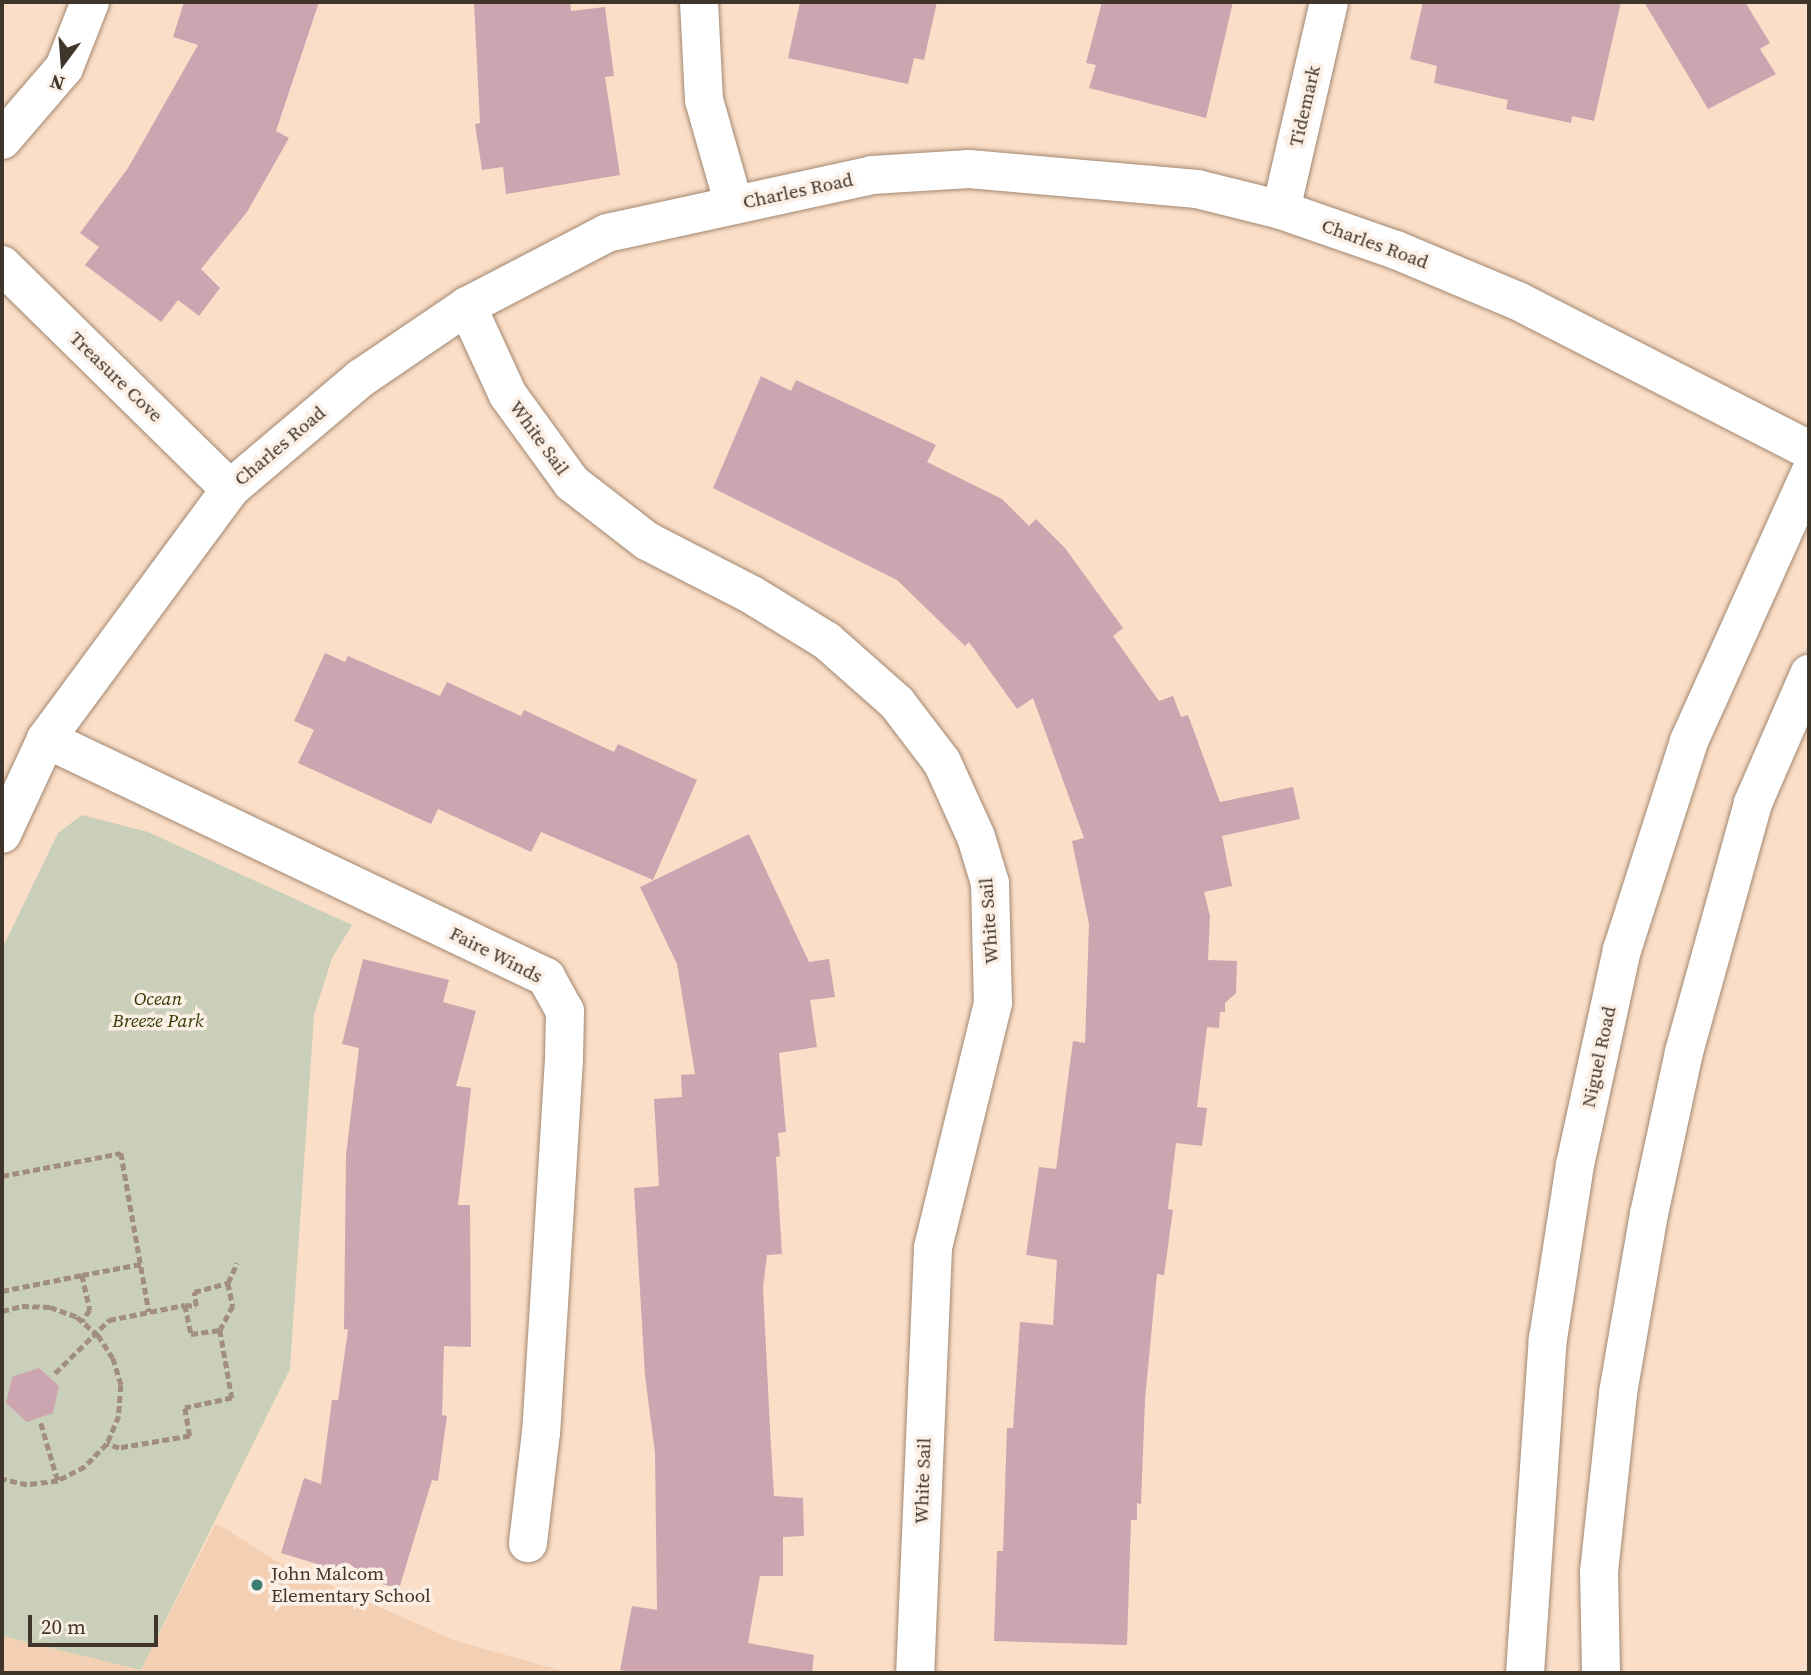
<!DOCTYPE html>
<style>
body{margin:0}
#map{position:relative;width:1811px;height:1675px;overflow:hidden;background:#fbdec7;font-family:"Source Serif 4",serif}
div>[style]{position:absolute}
.built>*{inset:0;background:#f3d0b4}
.green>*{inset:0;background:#c9cfb9}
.building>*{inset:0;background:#cca5b1}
.path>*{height:4.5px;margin-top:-2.25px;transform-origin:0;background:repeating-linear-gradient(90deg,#a28e7d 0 7px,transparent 0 10.5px)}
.roads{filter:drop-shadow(0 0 2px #a18771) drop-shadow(0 0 2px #a18771)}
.minor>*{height:38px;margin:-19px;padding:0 19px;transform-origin:19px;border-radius:19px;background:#fff}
.tertiary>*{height:38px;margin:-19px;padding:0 19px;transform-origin:19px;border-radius:19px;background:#fff}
.secondary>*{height:38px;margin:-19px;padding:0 19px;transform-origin:19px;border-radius:19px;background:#fff}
.dots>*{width:19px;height:19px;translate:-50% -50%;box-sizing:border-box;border:4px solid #fbefe6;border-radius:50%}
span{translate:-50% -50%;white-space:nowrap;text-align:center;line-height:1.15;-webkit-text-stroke:7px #fbefe6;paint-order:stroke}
.street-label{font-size:19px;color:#40352b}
.park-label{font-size:19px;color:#333c02;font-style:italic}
.poi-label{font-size:19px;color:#40352b}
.left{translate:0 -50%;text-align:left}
.frame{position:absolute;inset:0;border:4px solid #40352b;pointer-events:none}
.north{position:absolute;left:28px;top:28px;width:70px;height:70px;-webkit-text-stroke:5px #fbefe6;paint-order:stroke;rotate:196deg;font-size:19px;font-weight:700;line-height:28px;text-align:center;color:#40352b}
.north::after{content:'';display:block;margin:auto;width:24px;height:32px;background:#40352b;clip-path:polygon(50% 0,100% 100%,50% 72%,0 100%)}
.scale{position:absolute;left:28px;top:1615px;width:130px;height:32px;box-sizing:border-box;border:4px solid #40352b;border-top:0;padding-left:9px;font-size:21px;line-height:24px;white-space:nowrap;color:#40352b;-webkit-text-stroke:5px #fbefe6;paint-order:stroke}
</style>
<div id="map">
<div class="built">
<i style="clip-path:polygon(216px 1523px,278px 1562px,456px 1641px,570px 1673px,2px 1673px,2px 1636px,141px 1670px)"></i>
</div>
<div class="green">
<i style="clip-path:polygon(82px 815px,148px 832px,352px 925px,332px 958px,314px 1015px,290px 1369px,141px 1670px,2px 1636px,2px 949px,58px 833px)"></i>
</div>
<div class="building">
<i style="clip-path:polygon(184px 2px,319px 2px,276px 131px,289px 138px,247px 212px,201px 269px,220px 288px,199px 316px,178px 300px,161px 322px,85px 265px,99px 247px,80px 233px,128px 168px,198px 45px,173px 37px)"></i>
<i style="clip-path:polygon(474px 2px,570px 2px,571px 11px,605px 7px,614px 76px,605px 77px,620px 175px,506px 194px,503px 167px,482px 170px,475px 124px,480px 123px)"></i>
<i style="clip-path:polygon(800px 2px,937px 2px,924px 60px,914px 58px,908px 84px,788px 58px)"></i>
<i style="clip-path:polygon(1102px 2px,1233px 2px,1206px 118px,1089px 88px,1096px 65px,1086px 63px)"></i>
<i style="clip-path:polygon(1423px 2px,1621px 2px,1594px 121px,1572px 116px,1571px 123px,1506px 109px,1508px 100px,1434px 83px,1437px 66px,1410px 59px)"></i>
<i style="clip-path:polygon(1644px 2px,1745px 2px,1770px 43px,1760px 49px,1776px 74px,1708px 109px)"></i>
<i style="clip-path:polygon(761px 376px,791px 391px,796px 380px,936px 445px,927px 462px,1002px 499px,1029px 526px,1036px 519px,1065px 548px,1123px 628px,1113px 636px,1159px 701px,1173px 696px,1181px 717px,1188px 715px,1220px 802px,1293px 787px,1300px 819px,1222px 836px,1232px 886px,1204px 892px,1210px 916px,1208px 960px,1237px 961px,1236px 993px,1225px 1003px,1225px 1012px,1220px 1012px,1219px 1028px,1207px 1027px,1197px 1107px,1207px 1108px,1202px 1146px,1176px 1143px,1168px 1209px,1173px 1210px,1164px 1275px,1157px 1274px,1145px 1400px,1141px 1504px,1137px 1503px,1137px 1520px,1131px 1520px,1127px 1645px,994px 1641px,997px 1551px,1003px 1551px,1007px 1428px,1013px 1428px,1020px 1322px,1053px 1325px,1057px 1260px,1026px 1255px,1039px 1167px,1056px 1169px,1073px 1041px,1085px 1043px,1089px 924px,1072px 841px,1084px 838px,1033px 698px,1017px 709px,969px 642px,965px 646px,897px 580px,713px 488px)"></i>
<i style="clip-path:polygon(325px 653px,345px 662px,348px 656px,440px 696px,447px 682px,521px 716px,524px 710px,614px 752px,618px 744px,697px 780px,653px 880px,541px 832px,531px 852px,438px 809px,431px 824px,298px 763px,314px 730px,294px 721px)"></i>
<i style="clip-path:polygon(749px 834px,809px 962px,829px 959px,835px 997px,810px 1000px,817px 1047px,779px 1053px,786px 1132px,778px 1133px,780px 1156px,776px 1157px,782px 1254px,767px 1255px,763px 1288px,770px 1429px,774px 1496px,803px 1498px,804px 1536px,783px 1537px,783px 1576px,760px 1576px,748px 1643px,814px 1655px,812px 1673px,640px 1673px,620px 1670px,632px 1606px,657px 1610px,655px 1453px,645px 1376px,634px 1188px,659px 1186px,654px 1099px,682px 1097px,681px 1075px,695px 1074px,677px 964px,640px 887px)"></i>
<i style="clip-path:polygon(363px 959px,449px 980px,443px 1002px,476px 1011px,456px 1086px,471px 1088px,458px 1205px,470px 1205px,471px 1347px,444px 1346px,442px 1415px,447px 1416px,438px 1481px,432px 1480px,399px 1589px,281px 1553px,304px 1478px,321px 1484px,332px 1400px,338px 1400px,348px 1330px,344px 1329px,346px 1155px,359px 1048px,342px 1044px)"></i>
<i style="clip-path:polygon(39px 1368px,59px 1386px,53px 1413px,27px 1422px,6px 1403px,12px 1377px)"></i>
</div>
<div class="path">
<i style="left:2px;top:1176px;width:121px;rotate:-10.9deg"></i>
<i style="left:121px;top:1153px;width:161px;rotate:80deg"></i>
<i style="left:82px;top:1275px;width:60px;rotate:-10.6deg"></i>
<i style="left:228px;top:1283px;width:22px;rotate:-66deg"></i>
<i style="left:2px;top:1291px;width:82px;rotate:-11.3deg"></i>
<i style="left:82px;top:1275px;width:36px;rotate:77deg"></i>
<i style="left:90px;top:1310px;width:14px;rotate:124deg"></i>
<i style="left:185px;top:1305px;width:11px;rotate:5deg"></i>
<i style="left:196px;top:1306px;width:14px;rotate:-98deg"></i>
<i style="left:194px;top:1292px;width:35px;rotate:-15deg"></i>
<i style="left:228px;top:1283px;width:24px;rotate:78deg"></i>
<i style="left:233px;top:1306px;width:27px;rotate:118deg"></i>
<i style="left:2px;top:1311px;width:21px;rotate:-14deg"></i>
<i style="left:22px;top:1306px;width:28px;rotate:2deg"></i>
<i style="left:50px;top:1307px;width:29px;rotate:20deg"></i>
<i style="left:77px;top:1317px;width:28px;rotate:41deg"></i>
<i style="left:98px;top:1335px;width:27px;rotate:57deg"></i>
<i style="left:113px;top:1358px;width:28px;rotate:73deg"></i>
<i style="left:121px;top:1385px;width:31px;rotate:94deg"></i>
<i style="left:119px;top:1416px;width:30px;rotate:113deg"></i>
<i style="left:107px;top:1444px;width:32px;rotate:134deg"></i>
<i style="left:85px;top:1467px;width:30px;rotate:153deg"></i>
<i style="left:58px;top:1481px;width:31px;rotate:173deg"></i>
<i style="left:27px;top:1485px;width:26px;rotate:-167deg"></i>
<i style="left:55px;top:1373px;width:76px;rotate:-44.5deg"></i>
<i style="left:109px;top:1320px;width:77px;rotate:-11.2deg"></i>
<i style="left:185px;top:1305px;width:30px;rotate:78deg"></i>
<i style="left:191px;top:1334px;width:29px;rotate:-8deg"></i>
<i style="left:220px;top:1330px;width:69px;rotate:80deg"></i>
<i style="left:232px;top:1398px;width:48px;rotate:168deg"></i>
<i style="left:185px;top:1408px;width:28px;rotate:80deg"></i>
<i style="left:190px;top:1436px;width:72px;rotate:170.4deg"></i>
<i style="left:119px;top:1448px;width:13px;rotate:-162deg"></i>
<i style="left:2px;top:1389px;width:1px"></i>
<i style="left:41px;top:1423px;width:60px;rotate:73.7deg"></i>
</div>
<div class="roads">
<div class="minor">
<i style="left:699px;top:2px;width:98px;rotate:87.1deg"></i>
<i style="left:704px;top:100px;width:109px;rotate:74.1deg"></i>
<i style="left:2px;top:140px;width:95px;rotate:-49.3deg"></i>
<i style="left:64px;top:68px;width:71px;rotate:-68.5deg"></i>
<i style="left:1281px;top:210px;width:213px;rotate:-77deg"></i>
<i style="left:2px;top:265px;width:320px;rotate:44.5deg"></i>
<i style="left:467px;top:306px;width:98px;rotate:65.3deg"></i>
<i style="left:508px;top:395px;width:109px;rotate:54deg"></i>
<i style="left:572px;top:483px;width:95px;rotate:37.7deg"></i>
<i style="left:647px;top:541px;width:118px;rotate:27.2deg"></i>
<i style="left:752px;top:595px;width:88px;rotate:31.5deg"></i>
<i style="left:827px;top:641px;width:94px;rotate:41.5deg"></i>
<i style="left:897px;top:703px;width:74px;rotate:52.7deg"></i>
<i style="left:942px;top:762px;width:82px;rotate:65.6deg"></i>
<i style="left:976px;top:837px;width:48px;rotate:73.1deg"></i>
<i style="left:990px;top:883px;width:120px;rotate:88.6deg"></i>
<i style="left:993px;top:1003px;width:252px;rotate:103.8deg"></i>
<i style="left:933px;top:1248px;width:425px;rotate:92.4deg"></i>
<i style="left:46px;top:739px;width:554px;rotate:25.45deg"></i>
<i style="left:546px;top:977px;width:39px;rotate:61deg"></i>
<i style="left:565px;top:1011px;width:48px;rotate:91.2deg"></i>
<i style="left:564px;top:1059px;width:374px;rotate:93.5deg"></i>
<i style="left:541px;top:1432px;width:112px;rotate:96.7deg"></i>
</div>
<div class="tertiary">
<i style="left:2px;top:834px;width:105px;rotate:-65.1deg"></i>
<i style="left:46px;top:739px;width:310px;rotate:-53.6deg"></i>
<i style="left:230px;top:489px;width:172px;rotate:-40.3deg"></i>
<i style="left:361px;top:378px;width:128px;rotate:-34.2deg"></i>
<i style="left:467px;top:306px;width:158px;rotate:-27.5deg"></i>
<i style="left:607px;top:233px;width:271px;rotate:-12.3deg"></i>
<i style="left:872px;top:175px;width:97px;rotate:-3.5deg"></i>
<i style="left:969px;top:169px;width:229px;rotate:5deg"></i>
<i style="left:1197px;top:189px;width:87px;rotate:14deg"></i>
<i style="left:1281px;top:210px;width:122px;rotate:19.2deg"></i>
<i style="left:1396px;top:250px;width:132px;rotate:22.7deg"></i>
<i style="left:1518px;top:301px;width:327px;rotate:27.1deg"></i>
</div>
<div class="secondary">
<i style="left:1525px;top:1673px;width:335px;rotate:-86.1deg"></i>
<i style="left:1548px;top:1339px;width:176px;rotate:-81.2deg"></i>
<i style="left:1575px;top:1165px;width:220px;rotate:-77.7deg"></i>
<i style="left:1622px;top:950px;width:219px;rotate:-72.2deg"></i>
<i style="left:1689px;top:741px;width:292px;rotate:-65.7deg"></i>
<i style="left:1601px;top:1673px;width:101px;rotate:-91.1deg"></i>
<i style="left:1599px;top:1572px;width:180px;rotate:-83.9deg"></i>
<i style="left:1618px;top:1393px;width:182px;rotate:-80.2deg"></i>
<i style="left:1649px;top:1214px;width:166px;rotate:-77.8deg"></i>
<i style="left:1684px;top:1052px;width:258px;rotate:-74.5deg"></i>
<i style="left:1753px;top:803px;width:141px;rotate:-66.5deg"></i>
</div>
</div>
<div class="dots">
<i style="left:257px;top:1585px;background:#387e74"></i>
</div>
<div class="street-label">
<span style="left:1305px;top:106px;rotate:-77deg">Tidemark</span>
<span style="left:798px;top:191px;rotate:-12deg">Charles Road</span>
<span style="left:1375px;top:244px;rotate:20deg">Charles Road</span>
<span style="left:116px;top:377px;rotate:44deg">Treasure Cove</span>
<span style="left:539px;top:438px;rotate:54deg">White Sail</span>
<span style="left:280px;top:446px;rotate:-40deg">Charles Road</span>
<span style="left:989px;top:921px;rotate:-94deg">White Sail</span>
<span style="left:496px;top:955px;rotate:27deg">Faire Winds</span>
<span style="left:1599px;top:1057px;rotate:-78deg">Niguel Road</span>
<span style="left:923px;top:1481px;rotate:-88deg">White Sail</span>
</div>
<div class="park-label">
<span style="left:158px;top:1010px">Ocean<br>Breeze Park</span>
</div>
<div class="poi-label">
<span class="left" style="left:271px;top:1585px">John Malcom<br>Elementary School</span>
</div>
<div class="frame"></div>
<div class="north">N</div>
<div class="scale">20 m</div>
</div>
